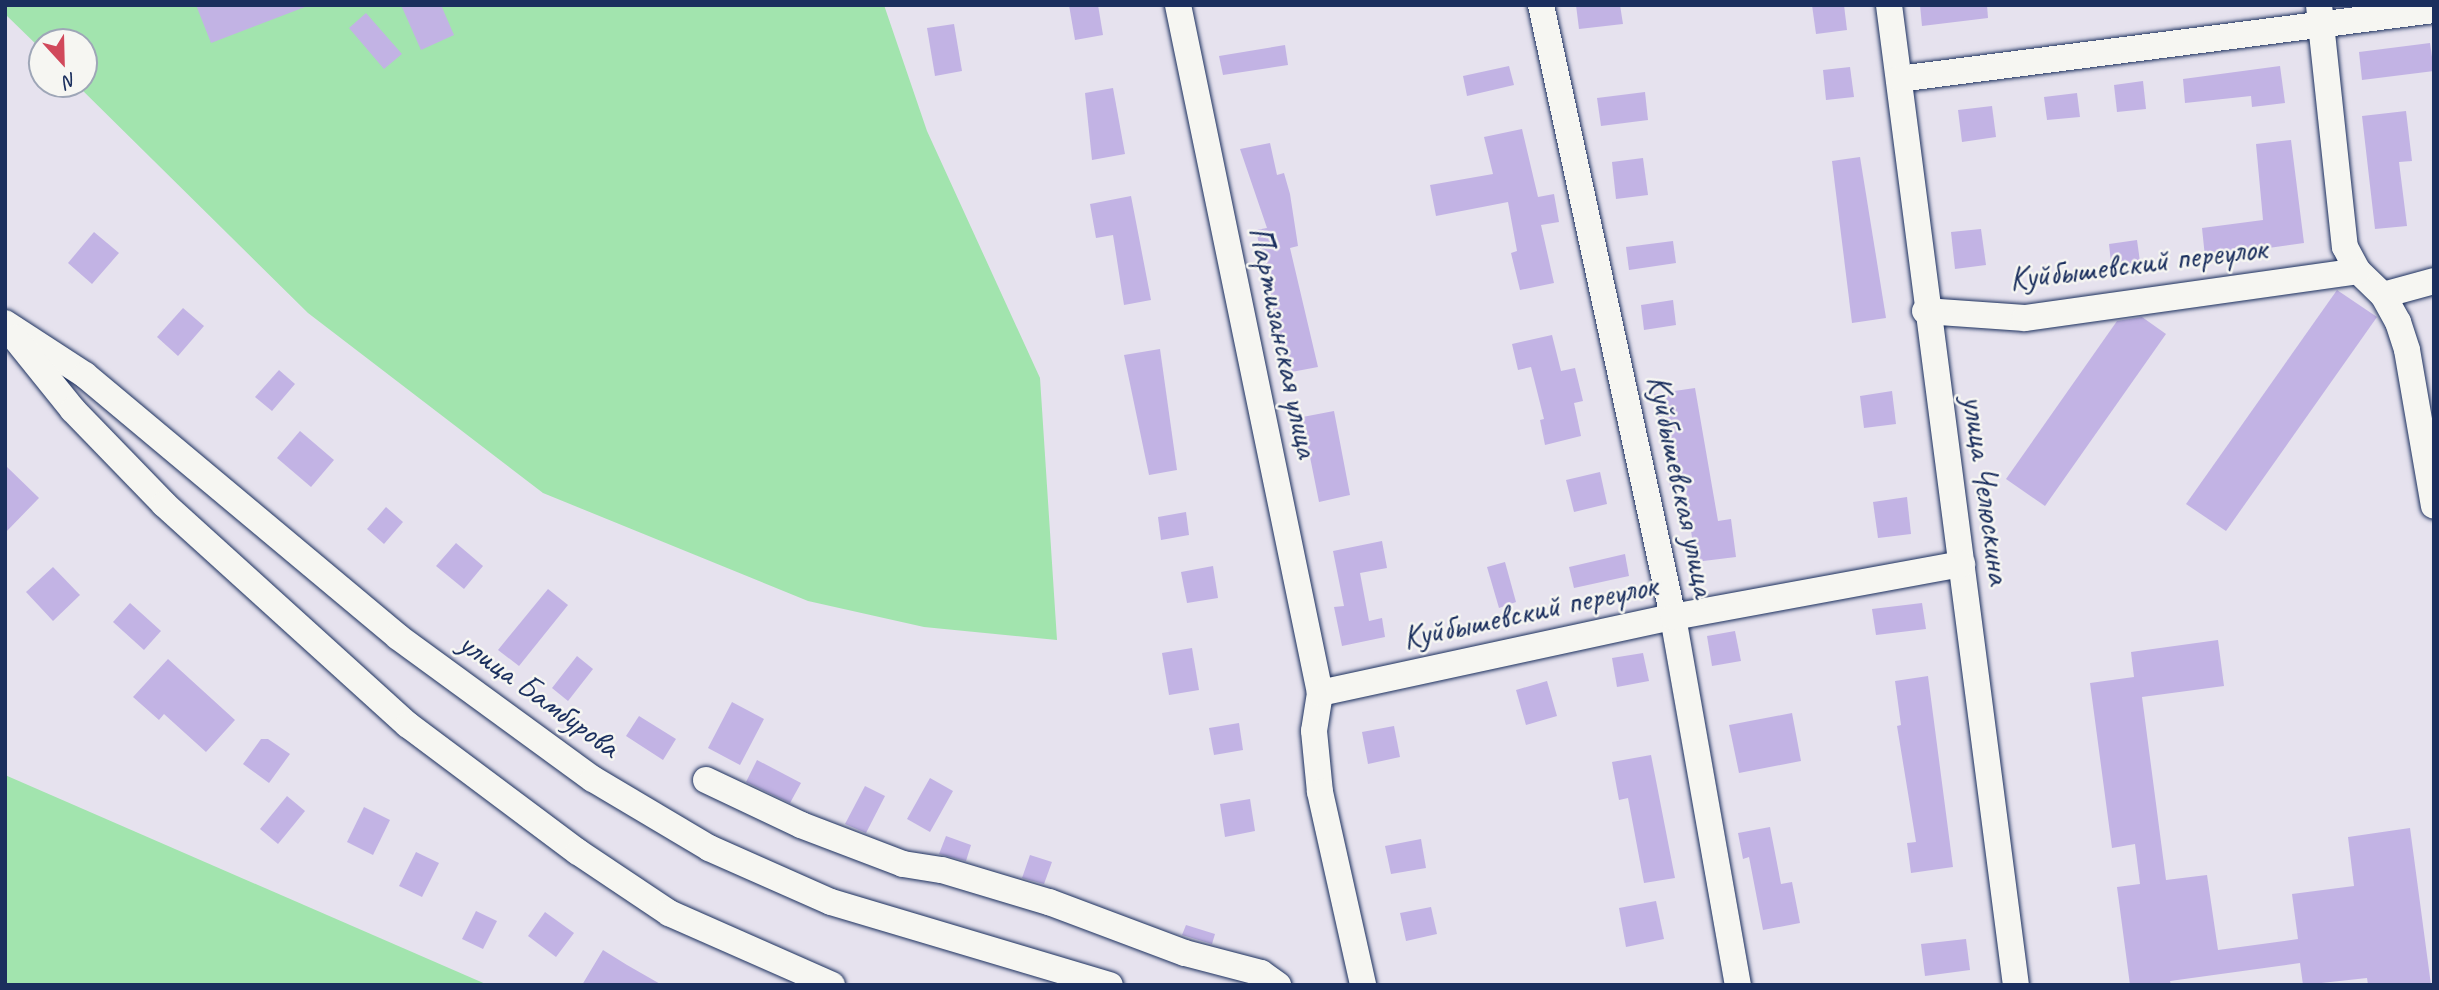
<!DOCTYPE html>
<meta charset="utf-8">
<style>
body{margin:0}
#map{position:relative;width:2439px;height:990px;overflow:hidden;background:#e6e2ee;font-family:Caveat,sans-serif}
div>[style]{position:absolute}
.green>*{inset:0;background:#a2e4ae}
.building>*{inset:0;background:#c2b3e4}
.roads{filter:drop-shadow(0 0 2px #1b2f5e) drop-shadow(0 0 2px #1b2f5e)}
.minor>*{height:26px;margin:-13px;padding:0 13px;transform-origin:13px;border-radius:13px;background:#f6f6f2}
span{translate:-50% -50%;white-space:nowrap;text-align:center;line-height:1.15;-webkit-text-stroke:5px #f6f6f2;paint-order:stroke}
.street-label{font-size:33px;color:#1b2f5e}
.frame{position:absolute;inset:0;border:7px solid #1b2f5e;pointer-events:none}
.north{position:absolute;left:28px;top:28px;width:70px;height:70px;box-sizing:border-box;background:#f6f6f2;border:2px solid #9ea6b7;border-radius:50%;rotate:158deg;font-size:19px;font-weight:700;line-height:28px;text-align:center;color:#1b2f5e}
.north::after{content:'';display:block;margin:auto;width:24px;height:32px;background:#d1495b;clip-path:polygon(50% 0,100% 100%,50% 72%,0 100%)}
</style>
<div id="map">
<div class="green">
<i style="clip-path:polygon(5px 5px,884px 5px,927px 131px,1040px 378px,1057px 640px,924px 627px,808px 601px,543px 493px,308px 313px,76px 84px,84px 84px,84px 42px,42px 42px,42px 50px,5px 14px)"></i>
<i style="clip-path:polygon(5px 775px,488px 985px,5px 985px)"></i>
</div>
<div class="building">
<i style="clip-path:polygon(196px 5px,305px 5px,305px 7px,211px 43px)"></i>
<i style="clip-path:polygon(401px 5px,441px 5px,454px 35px,421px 50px)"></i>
<i style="clip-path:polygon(1069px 5px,1098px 5px,1103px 35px,1075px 40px)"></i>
<i style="clip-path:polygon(1576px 5px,1620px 5px,1623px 24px,1579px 29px)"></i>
<i style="clip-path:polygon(1812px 5px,1844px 5px,1847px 30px,1816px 34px)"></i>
<i style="clip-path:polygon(1920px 5px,1987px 5px,1988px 18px,1922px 26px)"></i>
<i style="clip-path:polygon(366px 13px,402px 54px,384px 69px,349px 28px)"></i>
<i style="clip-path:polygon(954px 24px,962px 71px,935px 76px,927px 28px)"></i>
<i style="clip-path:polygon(2430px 43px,2434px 71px,2362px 80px,2359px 52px)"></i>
<i style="clip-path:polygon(1285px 45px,1288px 65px,1223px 75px,1219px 56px)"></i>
<i style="clip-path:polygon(1509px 66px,1514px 85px,1467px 96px,1463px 76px)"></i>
<i style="clip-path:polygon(2280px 66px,2285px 103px,2252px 107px,2251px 96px,2185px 103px,2183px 79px)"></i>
<i style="clip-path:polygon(1850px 67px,1854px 97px,1826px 100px,1823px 70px)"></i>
<i style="clip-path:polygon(2143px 81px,2146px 109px,2117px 112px,2114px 85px)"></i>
<i style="clip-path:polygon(1113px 88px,1125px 154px,1092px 160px,1085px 93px)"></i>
<i style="clip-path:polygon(1645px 92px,1648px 120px,1601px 126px,1597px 98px)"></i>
<i style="clip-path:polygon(2077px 93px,2080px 117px,2047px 120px,2044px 97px)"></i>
<i style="clip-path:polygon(1992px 106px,1996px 137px,1962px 142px,1958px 110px)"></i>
<i style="clip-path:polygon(2406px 111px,2412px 161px,2399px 162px,2407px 226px,2375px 229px,2362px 116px)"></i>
<i style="clip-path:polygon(1522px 129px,1538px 197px,1554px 194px,1559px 222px,1541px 225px,1554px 283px,1520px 290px,1511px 253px,1517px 251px,1508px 202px,1436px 216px,1430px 185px,1493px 174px,1484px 137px)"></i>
<i style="clip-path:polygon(2291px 140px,2304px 243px,2205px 257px,2202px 228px,2263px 220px,2256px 144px)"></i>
<i style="clip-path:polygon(1270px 143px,1277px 175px,1284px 173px,1290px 194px,1298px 246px,1290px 248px,1318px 367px,1286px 373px,1256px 230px,1267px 228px,1240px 149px)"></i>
<i style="clip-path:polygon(1860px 157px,1886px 318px,1852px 323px,1832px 161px)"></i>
<i style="clip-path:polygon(1643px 158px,1648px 195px,1616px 199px,1612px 162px)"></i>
<i style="clip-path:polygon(1131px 196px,1151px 300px,1124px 305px,1113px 235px,1096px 238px,1090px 204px)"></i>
<i style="clip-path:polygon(1981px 229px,1986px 265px,1955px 269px,1951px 232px)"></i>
<i style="clip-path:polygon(94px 232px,119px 253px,92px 284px,68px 263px)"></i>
<i style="clip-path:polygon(2137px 240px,2141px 269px,2112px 272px,2109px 244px)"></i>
<i style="clip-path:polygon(1673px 241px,1676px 263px,1629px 270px,1626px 247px)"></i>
<i style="clip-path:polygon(2337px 290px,2377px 317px,2226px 531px,2186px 504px)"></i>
<i style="clip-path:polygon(1673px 300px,1676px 325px,1644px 330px,1641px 305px)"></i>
<i style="clip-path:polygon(183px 308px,204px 326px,178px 356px,157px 337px)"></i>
<i style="clip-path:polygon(2142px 317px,2166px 334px,2045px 506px,2006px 479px,2117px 321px)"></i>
<i style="clip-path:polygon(1552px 335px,1561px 371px,1575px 368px,1583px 401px,1574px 403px,1581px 436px,1545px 445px,1540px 420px,1544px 419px,1531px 367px,1518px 370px,1512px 344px)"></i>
<i style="clip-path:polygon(1160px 349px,1177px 470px,1149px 475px,1124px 355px)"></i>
<i style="clip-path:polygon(279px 370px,295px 384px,272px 411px,255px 397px)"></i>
<i style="clip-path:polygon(1695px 388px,1718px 521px,1731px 519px,1736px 557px,1695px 562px,1686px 490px,1671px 492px,1654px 394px)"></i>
<i style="clip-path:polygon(1892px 391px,1896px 424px,1864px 428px,1860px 396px)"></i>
<i style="clip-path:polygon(1334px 411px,1350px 495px,1319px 502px,1308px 447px,1298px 449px,1292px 419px)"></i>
<i style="clip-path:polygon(300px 431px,334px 460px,311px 487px,277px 458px)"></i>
<i style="clip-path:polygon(5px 465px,39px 498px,5px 533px)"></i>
<i style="clip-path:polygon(1600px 472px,1607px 504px,1574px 512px,1566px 480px)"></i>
<i style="clip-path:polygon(1907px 497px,1911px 534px,1878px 538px,1873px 502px)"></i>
<i style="clip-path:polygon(386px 507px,403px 522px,384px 544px,367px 529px)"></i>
<i style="clip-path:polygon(1186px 512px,1189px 535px,1161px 540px,1158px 517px)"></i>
<i style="clip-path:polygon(1382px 541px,1387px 568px,1360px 573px,1369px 621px,1382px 618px,1385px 637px,1342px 646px,1334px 607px,1344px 606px,1333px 551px)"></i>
<i style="clip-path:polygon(456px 543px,483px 566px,464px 589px,436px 566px)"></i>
<i style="clip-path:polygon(1625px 554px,1629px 576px,1574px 588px,1569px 567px)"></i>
<i style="clip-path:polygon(1505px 562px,1516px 602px,1499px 608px,1487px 567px)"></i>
<i style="clip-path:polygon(1213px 566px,1218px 598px,1187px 603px,1181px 572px)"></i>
<i style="clip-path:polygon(53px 567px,80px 595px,53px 621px,26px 592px)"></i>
<i style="clip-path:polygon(548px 589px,568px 605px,519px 666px,498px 650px)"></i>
<i style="clip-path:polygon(130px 603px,161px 631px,144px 650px,113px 622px)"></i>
<i style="clip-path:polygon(1922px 603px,1926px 629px,1876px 635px,1872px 609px)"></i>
<i style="clip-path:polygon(1735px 631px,1741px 661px,1712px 666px,1707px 636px)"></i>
<i style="clip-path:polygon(2218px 640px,2224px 686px,2142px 697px,2166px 880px,2207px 875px,2218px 950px,2298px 939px,2292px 894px,2354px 886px,2348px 837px,2410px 828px,2431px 985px,2368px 985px,2367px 978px,2303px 985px,2300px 963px,2170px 981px,2171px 985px,2130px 985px,2117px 887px,2140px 884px,2135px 844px,2112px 848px,2090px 683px,2134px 677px,2131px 652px)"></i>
<i style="clip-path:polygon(1192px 648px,1199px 690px,1169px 695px,1162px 653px)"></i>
<i style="clip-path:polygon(1643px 653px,1649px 681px,1617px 687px,1612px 658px)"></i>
<i style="clip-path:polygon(577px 656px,593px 669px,568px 701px,552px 688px)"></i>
<i style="clip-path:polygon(168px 659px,235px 720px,206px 752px,164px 714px,159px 720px,133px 697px)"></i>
<i style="clip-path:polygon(1928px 676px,1953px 867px,1911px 873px,1907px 843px,1916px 842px,1897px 726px,1901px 725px,1895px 681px)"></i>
<i style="clip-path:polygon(1547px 681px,1557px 716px,1526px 725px,1516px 690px)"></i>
<i style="clip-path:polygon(732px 702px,764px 719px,740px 765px,708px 748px)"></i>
<i style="clip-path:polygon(1792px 713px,1801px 761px,1739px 773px,1729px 725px)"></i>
<i style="clip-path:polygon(639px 716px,676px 739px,663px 760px,626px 736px)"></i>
<i style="clip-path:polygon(1239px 723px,1243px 750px,1214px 755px,1209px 728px)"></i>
<i style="clip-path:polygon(1394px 726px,1400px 757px,1368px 764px,1362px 732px)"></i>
<i style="clip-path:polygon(261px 739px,268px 739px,290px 754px,269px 783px,243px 764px)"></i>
<i style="clip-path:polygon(1651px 755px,1675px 878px,1644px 883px,1628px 798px,1619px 800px,1612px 762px)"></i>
<i style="clip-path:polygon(757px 760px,801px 783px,790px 803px,746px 782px)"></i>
<i style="clip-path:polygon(930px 778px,953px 791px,930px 832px,907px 819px)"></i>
<i style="clip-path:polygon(865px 786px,885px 796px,866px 833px,845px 824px)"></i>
<i style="clip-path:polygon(287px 796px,305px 811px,278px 844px,260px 829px)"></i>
<i style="clip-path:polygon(1250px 799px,1255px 831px,1225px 837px,1220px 804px)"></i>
<i style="clip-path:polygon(364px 807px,390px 820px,373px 855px,347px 842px)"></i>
<i style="clip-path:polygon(1770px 827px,1781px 884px,1792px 882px,1800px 923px,1763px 930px,1749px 857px,1743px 859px,1738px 833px)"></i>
<i style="clip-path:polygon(946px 836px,971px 845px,966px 861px,939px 854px)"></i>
<i style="clip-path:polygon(1421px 839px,1426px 868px,1391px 874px,1385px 846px)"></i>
<i style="clip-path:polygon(416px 852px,439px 863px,422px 897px,399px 886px)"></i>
<i style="clip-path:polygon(1030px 855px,1052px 862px,1044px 884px,1022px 878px)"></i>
<i style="clip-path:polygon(1656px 901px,1664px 939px,1626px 947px,1619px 908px)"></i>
<i style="clip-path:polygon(1431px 907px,1437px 934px,1406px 941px,1400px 913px)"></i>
<i style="clip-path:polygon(476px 911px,497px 921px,483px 949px,462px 939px)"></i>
<i style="clip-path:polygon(545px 912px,574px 933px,556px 957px,528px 936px)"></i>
<i style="clip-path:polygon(1186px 925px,1215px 934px,1212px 944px,1182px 935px)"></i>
<i style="clip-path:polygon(1966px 939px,1970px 970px,1925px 976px,1921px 944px)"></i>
<i style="clip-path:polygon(603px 950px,627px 965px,662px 985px,582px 985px)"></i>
</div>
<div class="roads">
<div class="minor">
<i style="left:1178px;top:5px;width:703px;rotate:78.34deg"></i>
<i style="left:1320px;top:693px;width:38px;rotate:99deg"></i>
<i style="left:1314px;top:731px;width:61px;rotate:84.4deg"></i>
<i style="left:1320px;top:792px;width:198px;rotate:77.4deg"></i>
<i style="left:1541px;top:5px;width:626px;rotate:77.83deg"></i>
<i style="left:1673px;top:617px;width:374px;rotate:80deg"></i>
<i style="left:1889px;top:5px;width:988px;rotate:82.62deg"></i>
<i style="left:2319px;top:5px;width:243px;rotate:83.9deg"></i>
<i style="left:2345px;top:247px;width:27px;rotate:62deg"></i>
<i style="left:2358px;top:271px;width:35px;rotate:44deg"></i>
<i style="left:2383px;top:295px;width:31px;rotate:61deg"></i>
<i style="left:2398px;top:322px;width:29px;rotate:72deg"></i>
<i style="left:2407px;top:350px;width:158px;rotate:80.2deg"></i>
<i style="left:1899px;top:79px;width:539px;rotate:-7.35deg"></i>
<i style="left:2383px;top:295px;width:53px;rotate:-15.4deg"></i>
<i style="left:1925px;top:311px;width:100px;rotate:4deg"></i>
<i style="left:2025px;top:318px;width:336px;rotate:-8deg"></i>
<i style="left:5px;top:323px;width:95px;rotate:33deg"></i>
<i style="left:85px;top:375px;width:408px;rotate:39.9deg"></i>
<i style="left:398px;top:637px;width:241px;rotate:36.1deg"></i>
<i style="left:593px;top:779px;width:135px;rotate:30.7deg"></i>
<i style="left:709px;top:848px;width:133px;rotate:23.9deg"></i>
<i style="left:831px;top:902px;width:291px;rotate:16.6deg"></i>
<i style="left:15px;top:338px;width:92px;rotate:51.1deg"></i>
<i style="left:73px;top:410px;width:131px;rotate:45.9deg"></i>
<i style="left:164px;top:504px;width:329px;rotate:42.2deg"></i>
<i style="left:408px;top:725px;width:212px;rotate:36.8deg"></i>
<i style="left:578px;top:852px;width:110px;rotate:33.8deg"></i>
<i style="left:669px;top:913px;width:178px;rotate:23.8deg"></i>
<i style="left:1320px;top:693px;width:361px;rotate:-12.2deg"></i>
<i style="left:1673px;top:617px;width:294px;rotate:-10.4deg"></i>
<i style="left:706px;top:780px;width:105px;rotate:25.3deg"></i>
<i style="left:801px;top:825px;width:109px;rotate:20.9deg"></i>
<i style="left:903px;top:864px;width:39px;rotate:9deg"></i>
<i style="left:942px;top:870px;width:112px;rotate:16.7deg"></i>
<i style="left:1049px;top:902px;width:145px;rotate:20.6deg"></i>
<i style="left:1185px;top:953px;width:79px;rotate:14.7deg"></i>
<i style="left:1261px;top:973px;width:21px;rotate:35deg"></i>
</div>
</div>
<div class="street-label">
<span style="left:2138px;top:264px;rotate:-7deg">Куйбышевский переулок</span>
<span style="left:1283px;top:342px;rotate:78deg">Партизанская улица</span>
<span style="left:1681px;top:486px;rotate:78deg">Куйбышевская улица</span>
<span style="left:1986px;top:490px;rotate:82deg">улица Челюскина</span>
<span style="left:1530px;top:612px;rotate:-12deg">Куйбышевский переулок</span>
<span style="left:539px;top:695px;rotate:36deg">улица Бамбурова</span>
</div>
<div class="frame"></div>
<div class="north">N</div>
</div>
